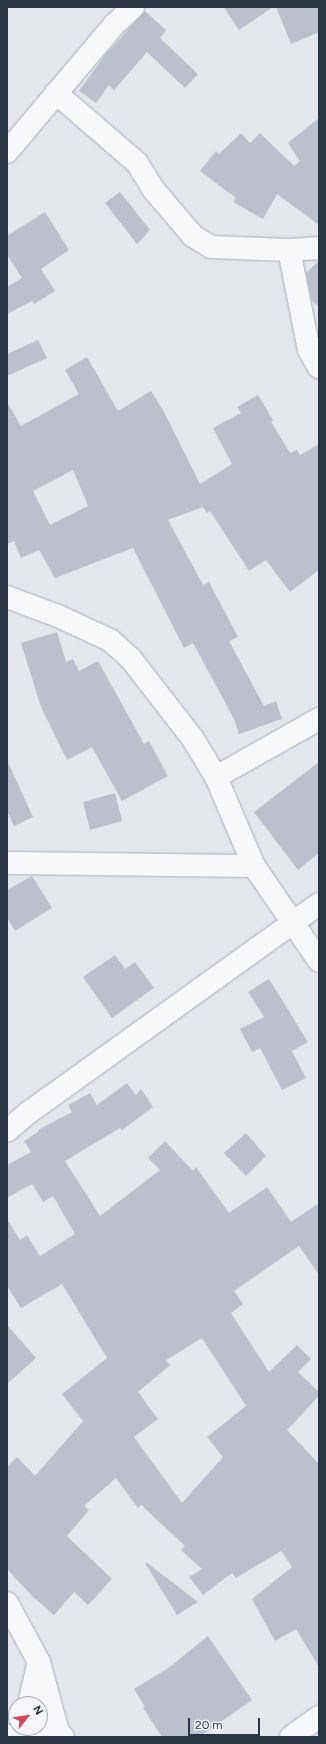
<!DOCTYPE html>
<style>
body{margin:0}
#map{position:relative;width:326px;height:1744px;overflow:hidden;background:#e4e7ec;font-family:Figtree,sans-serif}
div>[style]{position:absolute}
.building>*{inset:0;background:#bbc0ca}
.roads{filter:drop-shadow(0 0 1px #a9aeb7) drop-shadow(0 0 1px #a9aeb7)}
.minor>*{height:22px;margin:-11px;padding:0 11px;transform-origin:11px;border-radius:11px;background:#f7f8fa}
span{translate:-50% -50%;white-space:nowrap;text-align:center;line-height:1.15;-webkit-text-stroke:3.5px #f4f6f9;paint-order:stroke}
.frame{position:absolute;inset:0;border:8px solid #2b3445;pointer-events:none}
.north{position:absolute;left:8px;top:1696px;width:40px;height:40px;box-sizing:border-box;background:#f4f6f9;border:1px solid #a4a8b1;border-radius:50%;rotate:60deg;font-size:11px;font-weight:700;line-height:16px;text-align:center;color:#2b3445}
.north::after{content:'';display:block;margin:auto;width:14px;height:18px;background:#d1495b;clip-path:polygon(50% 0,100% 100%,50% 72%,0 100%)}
.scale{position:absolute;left:188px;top:1718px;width:72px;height:18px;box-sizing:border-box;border:2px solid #2b3445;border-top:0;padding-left:5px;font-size:12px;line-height:14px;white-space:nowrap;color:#2b3445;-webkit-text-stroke:3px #f4f6f9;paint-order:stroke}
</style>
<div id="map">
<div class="building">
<i style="clip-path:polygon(224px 7px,273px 7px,239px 30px)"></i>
<i style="clip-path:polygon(276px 7px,319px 7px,319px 32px,291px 44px)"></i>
<i style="clip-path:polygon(145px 11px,166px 30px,160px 38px,198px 74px,185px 88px,147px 52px,114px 90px,109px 85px,96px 103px,79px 91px,105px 55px)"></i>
<i style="clip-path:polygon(319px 118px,319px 225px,277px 194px,263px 219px,233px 202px,236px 198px,200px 171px,216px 151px,219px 154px,241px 133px,250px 143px,260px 133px,294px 166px,300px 161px,288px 143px)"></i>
<i style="clip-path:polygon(120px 192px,150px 230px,137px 244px,105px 203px)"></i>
<i style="clip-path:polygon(45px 212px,69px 250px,41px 269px,55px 291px,34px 304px,32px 301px,7px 314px,7px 287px,22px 278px,7px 255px,7px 236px)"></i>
<i style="clip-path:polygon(319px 261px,319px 307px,312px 300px,306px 273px)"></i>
<i style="clip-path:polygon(38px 340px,47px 358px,7px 376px,7px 354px)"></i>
<i style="clip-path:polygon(evenodd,87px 357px,118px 411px,151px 391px,164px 412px,200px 484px,232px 464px,213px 428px,241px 413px,237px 407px,258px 395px,273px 420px,271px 422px,290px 453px,297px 450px,300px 455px,319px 444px,319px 570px,290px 592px,266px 560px,249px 571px,210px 511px,207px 513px,203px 507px,168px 520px,203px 585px,209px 582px,238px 637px,229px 641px,264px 706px,276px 701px,282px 719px,239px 734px,234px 719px,193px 643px,184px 648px,133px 548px,55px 578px,39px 550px,21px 558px,14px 541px,7px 544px,7px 402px,21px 426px,79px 394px,65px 370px,87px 357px,73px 470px,88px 506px,50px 525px,33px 491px,73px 470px)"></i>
<i style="clip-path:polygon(57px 632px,66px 662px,73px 659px,79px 671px,98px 661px,144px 744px,149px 741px,168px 776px,122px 801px,92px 747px,67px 760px,41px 707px,21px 643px)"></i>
<i style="clip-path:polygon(7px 760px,33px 817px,14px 826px,7px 811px)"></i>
<i style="clip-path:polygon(319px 762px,319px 853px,298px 870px,254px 812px)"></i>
<i style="clip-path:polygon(115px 793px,122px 821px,90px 830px,83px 802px)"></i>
<i style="clip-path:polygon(32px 876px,52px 908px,15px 931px,7px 918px,7px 890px)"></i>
<i style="clip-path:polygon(115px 955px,125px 969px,135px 962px,154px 988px,112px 1018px,83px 977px)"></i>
<i style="clip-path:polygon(269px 979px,308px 1042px,292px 1051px,306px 1078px,282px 1090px,260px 1048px,252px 1052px,240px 1029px,264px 1017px,248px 992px)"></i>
<i style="clip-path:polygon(evenodd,127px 1083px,136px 1095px,141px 1089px,153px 1107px,122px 1130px,120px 1128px,65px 1161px,100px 1216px,160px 1170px,148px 1158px,165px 1141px,193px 1171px,196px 1167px,229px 1213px,267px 1187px,291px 1222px,319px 1203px,319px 1275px,299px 1246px,234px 1291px,243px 1304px,231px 1313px,269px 1372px,297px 1345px,311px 1359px,298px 1372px,319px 1392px,319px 1396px,287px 1430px,319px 1464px,319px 1667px,296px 1629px,275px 1641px,252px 1599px,292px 1567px,281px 1551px,236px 1578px,232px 1573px,203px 1595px,189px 1577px,202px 1569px,181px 1550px,185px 1546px,141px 1505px,138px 1508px,116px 1478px,84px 1506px,89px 1510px,67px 1536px,112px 1579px,88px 1605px,74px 1592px,54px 1615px,32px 1596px,7px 1569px,7px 1467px,17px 1457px,35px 1476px,83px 1421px,62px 1394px,107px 1358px,62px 1284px,21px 1308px,7px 1286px,7px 1219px,20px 1240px,27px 1235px,40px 1256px,75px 1234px,53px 1196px,43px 1202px,32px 1184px,7px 1198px,7px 1165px,31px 1152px,24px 1141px,38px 1132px,38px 1130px,72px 1112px,68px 1105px,90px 1093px,97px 1105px,127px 1083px,202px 1338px,246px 1406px,207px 1437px,223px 1457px,182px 1503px,134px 1437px,158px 1419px,138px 1392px,170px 1365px,166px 1360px,202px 1338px)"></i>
<i style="clip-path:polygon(246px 1133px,266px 1156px,246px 1176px,224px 1153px)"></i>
<i style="clip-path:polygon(7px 1325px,36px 1358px,7px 1384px)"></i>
<i style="clip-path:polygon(146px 1562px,198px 1602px,177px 1615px,145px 1563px)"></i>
<i style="clip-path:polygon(208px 1636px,252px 1700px,199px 1737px,162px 1737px,143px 1708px,145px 1707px,134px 1689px,167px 1669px)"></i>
</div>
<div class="roads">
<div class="minor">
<i style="left:56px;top:93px;width:107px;rotate:40.8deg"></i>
<i style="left:137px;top:163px;width:31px;rotate:58deg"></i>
<i style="left:153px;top:189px;width:62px;rotate:49.6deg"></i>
<i style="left:193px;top:236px;width:21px;rotate:31deg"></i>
<i style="left:211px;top:247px;width:78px;rotate:2.2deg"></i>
<i style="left:289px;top:250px;width:30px;rotate:-4deg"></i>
<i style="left:7px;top:152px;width:166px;rotate:-49.9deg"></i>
<i style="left:114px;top:25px;width:26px;rotate:-43deg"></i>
<i style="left:289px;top:250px;width:102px;rotate:78.7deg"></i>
<i style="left:309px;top:350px;width:20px;rotate:60deg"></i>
<i style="left:7px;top:597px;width:54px;rotate:20.4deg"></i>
<i style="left:58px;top:616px;width:57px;rotate:24.8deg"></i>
<i style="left:110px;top:640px;width:28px;rotate:42deg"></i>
<i style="left:131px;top:659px;width:101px;rotate:52.2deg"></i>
<i style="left:193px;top:739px;width:44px;rotate:58.8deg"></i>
<i style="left:216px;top:777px;width:97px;rotate:66.9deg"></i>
<i style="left:254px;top:866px;width:115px;rotate:55.6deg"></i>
<i style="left:216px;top:777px;width:118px;rotate:-29.4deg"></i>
<i style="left:7px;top:863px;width:247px;rotate:0.7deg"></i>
<i style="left:7px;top:1131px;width:28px;rotate:-41deg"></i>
<i style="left:28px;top:1113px;width:358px;rotate:-35.7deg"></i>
<i style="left:7px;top:1603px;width:67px;rotate:61.5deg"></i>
<i style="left:39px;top:1662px;width:73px;rotate:74.8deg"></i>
<i style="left:29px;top:1704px;width:39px;rotate:-77deg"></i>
<i style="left:7px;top:1736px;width:51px;rotate:-4.5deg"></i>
<i style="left:58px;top:1732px;width:7px;rotate:45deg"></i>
<i style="left:291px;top:1737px;width:34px;rotate:-36deg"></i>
</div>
</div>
<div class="frame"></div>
<div class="north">N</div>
<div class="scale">20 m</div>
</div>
